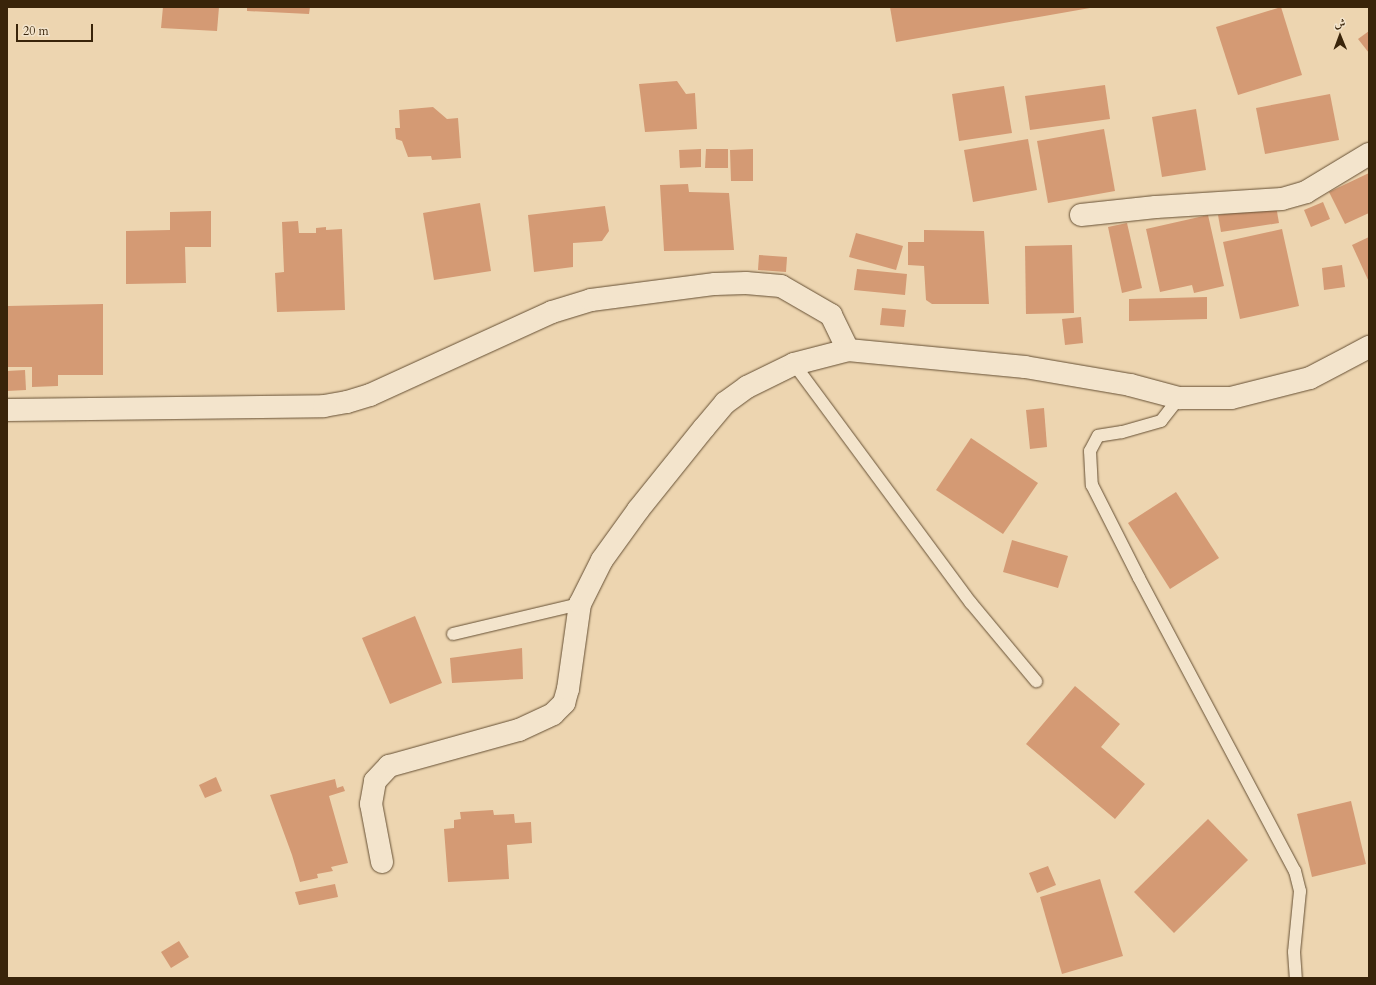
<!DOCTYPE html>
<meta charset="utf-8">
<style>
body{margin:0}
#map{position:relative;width:1376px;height:985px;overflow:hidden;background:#edd5b0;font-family:Cardo,Amiri,serif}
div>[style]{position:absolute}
.building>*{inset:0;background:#d49a74}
.roads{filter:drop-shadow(0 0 1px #665034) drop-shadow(0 0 1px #665034)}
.lane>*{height:12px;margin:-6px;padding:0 6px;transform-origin:6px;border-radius:6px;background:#f3e4cc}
.street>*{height:22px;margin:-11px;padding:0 11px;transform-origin:11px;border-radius:11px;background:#f3e4cc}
span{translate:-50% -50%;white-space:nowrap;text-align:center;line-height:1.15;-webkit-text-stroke:3px #f3e4cc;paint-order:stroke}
.frame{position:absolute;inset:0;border:8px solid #39240a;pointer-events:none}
.north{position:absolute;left:1320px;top:16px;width:40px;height:40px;-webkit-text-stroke:3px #f3e4cc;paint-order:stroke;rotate:359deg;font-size:11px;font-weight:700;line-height:16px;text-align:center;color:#39240a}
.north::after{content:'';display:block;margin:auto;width:14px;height:18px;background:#39240a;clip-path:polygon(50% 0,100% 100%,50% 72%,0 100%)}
.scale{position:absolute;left:16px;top:24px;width:77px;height:18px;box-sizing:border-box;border:2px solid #39240a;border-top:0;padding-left:5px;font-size:12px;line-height:14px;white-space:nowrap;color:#39240a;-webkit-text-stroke:3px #f3e4cc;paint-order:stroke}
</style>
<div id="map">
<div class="building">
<i style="clip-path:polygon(163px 7px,219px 7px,217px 31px,161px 28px)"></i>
<i style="clip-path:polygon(247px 7px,310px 7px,309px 14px,247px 11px)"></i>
<i style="clip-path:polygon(890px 7px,1090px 7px,1090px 8px,896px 42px)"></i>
<i style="clip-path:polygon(1281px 7px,1302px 75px,1238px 95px,1216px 27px)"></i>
<i style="clip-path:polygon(1369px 31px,1369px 53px,1358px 39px)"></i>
<i style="clip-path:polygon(677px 81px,686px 94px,695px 93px,697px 129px,645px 132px,639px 84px)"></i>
<i style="clip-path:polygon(1105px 85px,1110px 119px,1030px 130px,1025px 96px)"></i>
<i style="clip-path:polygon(1004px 86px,1012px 133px,959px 141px,952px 94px)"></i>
<i style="clip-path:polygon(1330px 94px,1339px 140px,1265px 154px,1256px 108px)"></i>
<i style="clip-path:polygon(433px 107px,447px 119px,458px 118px,461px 158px,432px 160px,431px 156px,408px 157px,402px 141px,396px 139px,395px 128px,400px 128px,399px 110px)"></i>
<i style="clip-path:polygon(1196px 109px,1206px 170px,1162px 177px,1152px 117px)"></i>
<i style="clip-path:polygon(1104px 129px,1115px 191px,1048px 203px,1037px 141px)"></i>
<i style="clip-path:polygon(1028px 139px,1037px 190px,973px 202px,964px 150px)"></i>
<i style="clip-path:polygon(701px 149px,701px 167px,680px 168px,679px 150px)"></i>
<i style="clip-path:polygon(706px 149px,728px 149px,728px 168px,705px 168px)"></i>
<i style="clip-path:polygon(753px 149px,753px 181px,731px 181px,730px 150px)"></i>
<i style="clip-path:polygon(1369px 173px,1369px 213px,1345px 224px,1329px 192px)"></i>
<i style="clip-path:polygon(688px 184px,689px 192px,729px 193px,734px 250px,664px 251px,660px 185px)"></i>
<i style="clip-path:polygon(1323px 202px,1330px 219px,1311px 227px,1304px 210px)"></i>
<i style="clip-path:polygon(480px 203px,491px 271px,434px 280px,423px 213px)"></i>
<i style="clip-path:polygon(605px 206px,609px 231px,602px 241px,573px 243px,573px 267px,534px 272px,528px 215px)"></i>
<i style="clip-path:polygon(1276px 206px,1279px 223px,1221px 232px,1218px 215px)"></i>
<i style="clip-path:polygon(211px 211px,211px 247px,185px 247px,186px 283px,126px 284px,126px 231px,170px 230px,170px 212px)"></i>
<i style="clip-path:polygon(1208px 215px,1224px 286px,1194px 293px,1192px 285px,1160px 292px,1146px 229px)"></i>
<i style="clip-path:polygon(298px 221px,299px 233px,316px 233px,316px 228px,326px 227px,326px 230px,342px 229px,345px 310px,277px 312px,275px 273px,284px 272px,282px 222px)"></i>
<i style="clip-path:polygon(1127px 223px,1142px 288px,1122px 293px,1108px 227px)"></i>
<i style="clip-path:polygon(1282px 229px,1299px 306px,1240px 319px,1223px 242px)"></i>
<i style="clip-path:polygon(924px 230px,984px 231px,989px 304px,932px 304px,926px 300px,924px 266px,908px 265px,908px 242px,924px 242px)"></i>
<i style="clip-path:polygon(856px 233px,903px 246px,896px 270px,849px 257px)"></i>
<i style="clip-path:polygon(1369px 237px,1369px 282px,1352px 245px)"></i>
<i style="clip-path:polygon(1072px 245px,1074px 313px,1026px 314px,1025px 246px)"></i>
<i style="clip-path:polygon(759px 255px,787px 257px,786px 272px,758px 270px)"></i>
<i style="clip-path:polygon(1342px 265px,1345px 287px,1324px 290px,1322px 268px)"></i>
<i style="clip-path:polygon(857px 269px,907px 274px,905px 295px,854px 290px)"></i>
<i style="clip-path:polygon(1207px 297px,1207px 319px,1129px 321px,1129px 299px)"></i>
<i style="clip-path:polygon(103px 304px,103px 375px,58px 375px,58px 386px,32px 387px,32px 367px,7px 367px,7px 306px)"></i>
<i style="clip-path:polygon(882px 308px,906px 310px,904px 327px,880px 325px)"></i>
<i style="clip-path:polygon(1081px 317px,1083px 343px,1065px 345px,1062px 319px)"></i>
<i style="clip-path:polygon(25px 370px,26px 390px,7px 391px,7px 371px)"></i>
<i style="clip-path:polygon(1044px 408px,1047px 447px,1030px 449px,1026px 410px)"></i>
<i style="clip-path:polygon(971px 438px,1038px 483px,1003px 534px,936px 490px)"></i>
<i style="clip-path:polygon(1176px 492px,1219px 558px,1170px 589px,1128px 523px)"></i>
<i style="clip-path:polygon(1012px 540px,1068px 556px,1058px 588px,1003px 572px)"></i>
<i style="clip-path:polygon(415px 616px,442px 683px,390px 704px,362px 638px)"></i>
<i style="clip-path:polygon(522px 648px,523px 679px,452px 683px,450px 658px)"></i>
<i style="clip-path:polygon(1075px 686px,1120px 724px,1101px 747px,1145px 784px,1115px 819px,1026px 744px)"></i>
<i style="clip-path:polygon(216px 777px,222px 791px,205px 798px,199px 785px)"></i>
<i style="clip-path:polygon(335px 779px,337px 788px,343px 786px,345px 791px,329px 796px,348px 863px,331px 867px,333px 871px,317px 874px,318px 878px,300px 882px,292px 855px,270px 795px)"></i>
<i style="clip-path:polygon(1351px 801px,1366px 864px,1312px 877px,1297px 814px)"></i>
<i style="clip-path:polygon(493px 810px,494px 815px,514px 814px,515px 823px,531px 822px,532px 843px,507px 845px,509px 879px,448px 882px,444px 829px,454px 828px,454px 820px,461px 819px,460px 812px)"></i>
<i style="clip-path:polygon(1208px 819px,1248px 860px,1174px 933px,1134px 892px)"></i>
<i style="clip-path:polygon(1048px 866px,1056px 885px,1037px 893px,1029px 873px)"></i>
<i style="clip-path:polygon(1100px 879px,1123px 956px,1062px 974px,1040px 897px)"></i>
<i style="clip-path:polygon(335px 884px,338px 897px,299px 905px,295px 892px)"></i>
<i style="clip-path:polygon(179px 941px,189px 957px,171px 968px,161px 952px)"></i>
</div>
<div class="roads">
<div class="lane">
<i style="left:794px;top:364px;width:297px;rotate:53.5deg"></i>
<i style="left:971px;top:603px;width:102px;rotate:50.2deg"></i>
<i style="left:1179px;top:398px;width:29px;rotate:128deg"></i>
<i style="left:1161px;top:421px;width:41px;rotate:164.2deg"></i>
<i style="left:1122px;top:432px;width:24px;rotate:171deg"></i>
<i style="left:1098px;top:436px;width:17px;rotate:118deg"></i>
<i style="left:1090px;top:451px;width:34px;rotate:87deg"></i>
<i style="left:1092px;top:485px;width:104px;rotate:63.2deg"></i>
<i style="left:1139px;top:578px;width:332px;rotate:62deg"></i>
<i style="left:1295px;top:871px;width:21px;rotate:76deg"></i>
<i style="left:1300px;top:891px;width:61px;rotate:95.6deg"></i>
<i style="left:1294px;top:952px;width:26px;rotate:86deg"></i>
<i style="left:453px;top:634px;width:130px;rotate:-13.3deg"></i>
</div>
<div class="street">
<i style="left:1081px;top:215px;width:75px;rotate:-6.1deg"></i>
<i style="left:1156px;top:207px;width:126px;rotate:-3.6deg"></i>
<i style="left:1282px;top:199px;width:25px;rotate:-16deg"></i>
<i style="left:1306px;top:192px;width:74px;rotate:-31.1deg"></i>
<i style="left:7px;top:410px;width:317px;rotate:-0.7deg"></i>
<i style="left:324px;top:406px;width:23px;rotate:-10deg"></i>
<i style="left:347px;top:402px;width:24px;rotate:-17deg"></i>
<i style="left:370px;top:395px;width:200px;rotate:-24.5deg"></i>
<i style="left:552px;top:312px;width:41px;rotate:-17.1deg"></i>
<i style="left:591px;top:300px;width:125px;rotate:-7.4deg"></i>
<i style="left:715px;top:284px;width:31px;rotate:-2deg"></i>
<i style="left:746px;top:283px;width:35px;rotate:5deg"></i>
<i style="left:781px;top:286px;width:58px;rotate:30.1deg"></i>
<i style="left:831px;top:315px;width:39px;rotate:64deg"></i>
<i style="left:382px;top:862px;width:59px;rotate:-100.7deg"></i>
<i style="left:371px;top:804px;width:23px;rotate:-80deg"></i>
<i style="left:375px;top:781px;width:21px;rotate:-47deg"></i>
<i style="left:389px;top:766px;width:135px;rotate:-15.5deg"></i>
<i style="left:519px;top:730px;width:38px;rotate:-25deg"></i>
<i style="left:553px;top:714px;width:16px;rotate:-45deg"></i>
<i style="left:564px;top:703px;width:15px;rotate:-74deg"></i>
<i style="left:568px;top:689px;width:86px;rotate:-82deg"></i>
<i style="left:580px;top:604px;width:49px;rotate:-63.4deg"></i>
<i style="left:602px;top:560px;width:62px;rotate:-54.2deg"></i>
<i style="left:638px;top:510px;width:105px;rotate:-51.2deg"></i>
<i style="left:704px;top:428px;width:33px;rotate:-50deg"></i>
<i style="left:725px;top:403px;width:27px;rotate:-36deg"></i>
<i style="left:747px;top:387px;width:52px;rotate:-26.1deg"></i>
<i style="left:794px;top:364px;width:56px;rotate:-14.5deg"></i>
<i style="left:848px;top:350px;width:178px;rotate:5.5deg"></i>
<i style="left:1025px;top:367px;width:107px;rotate:9.7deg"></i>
<i style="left:1130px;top:385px;width:51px;rotate:14.9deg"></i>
<i style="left:1179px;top:398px;width:52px"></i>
<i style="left:1231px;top:398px;width:81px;rotate:-14.2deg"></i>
<i style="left:1310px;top:378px;width:67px;rotate:-27.7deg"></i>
</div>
</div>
<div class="frame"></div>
<div class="north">ش</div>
<div class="scale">20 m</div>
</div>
